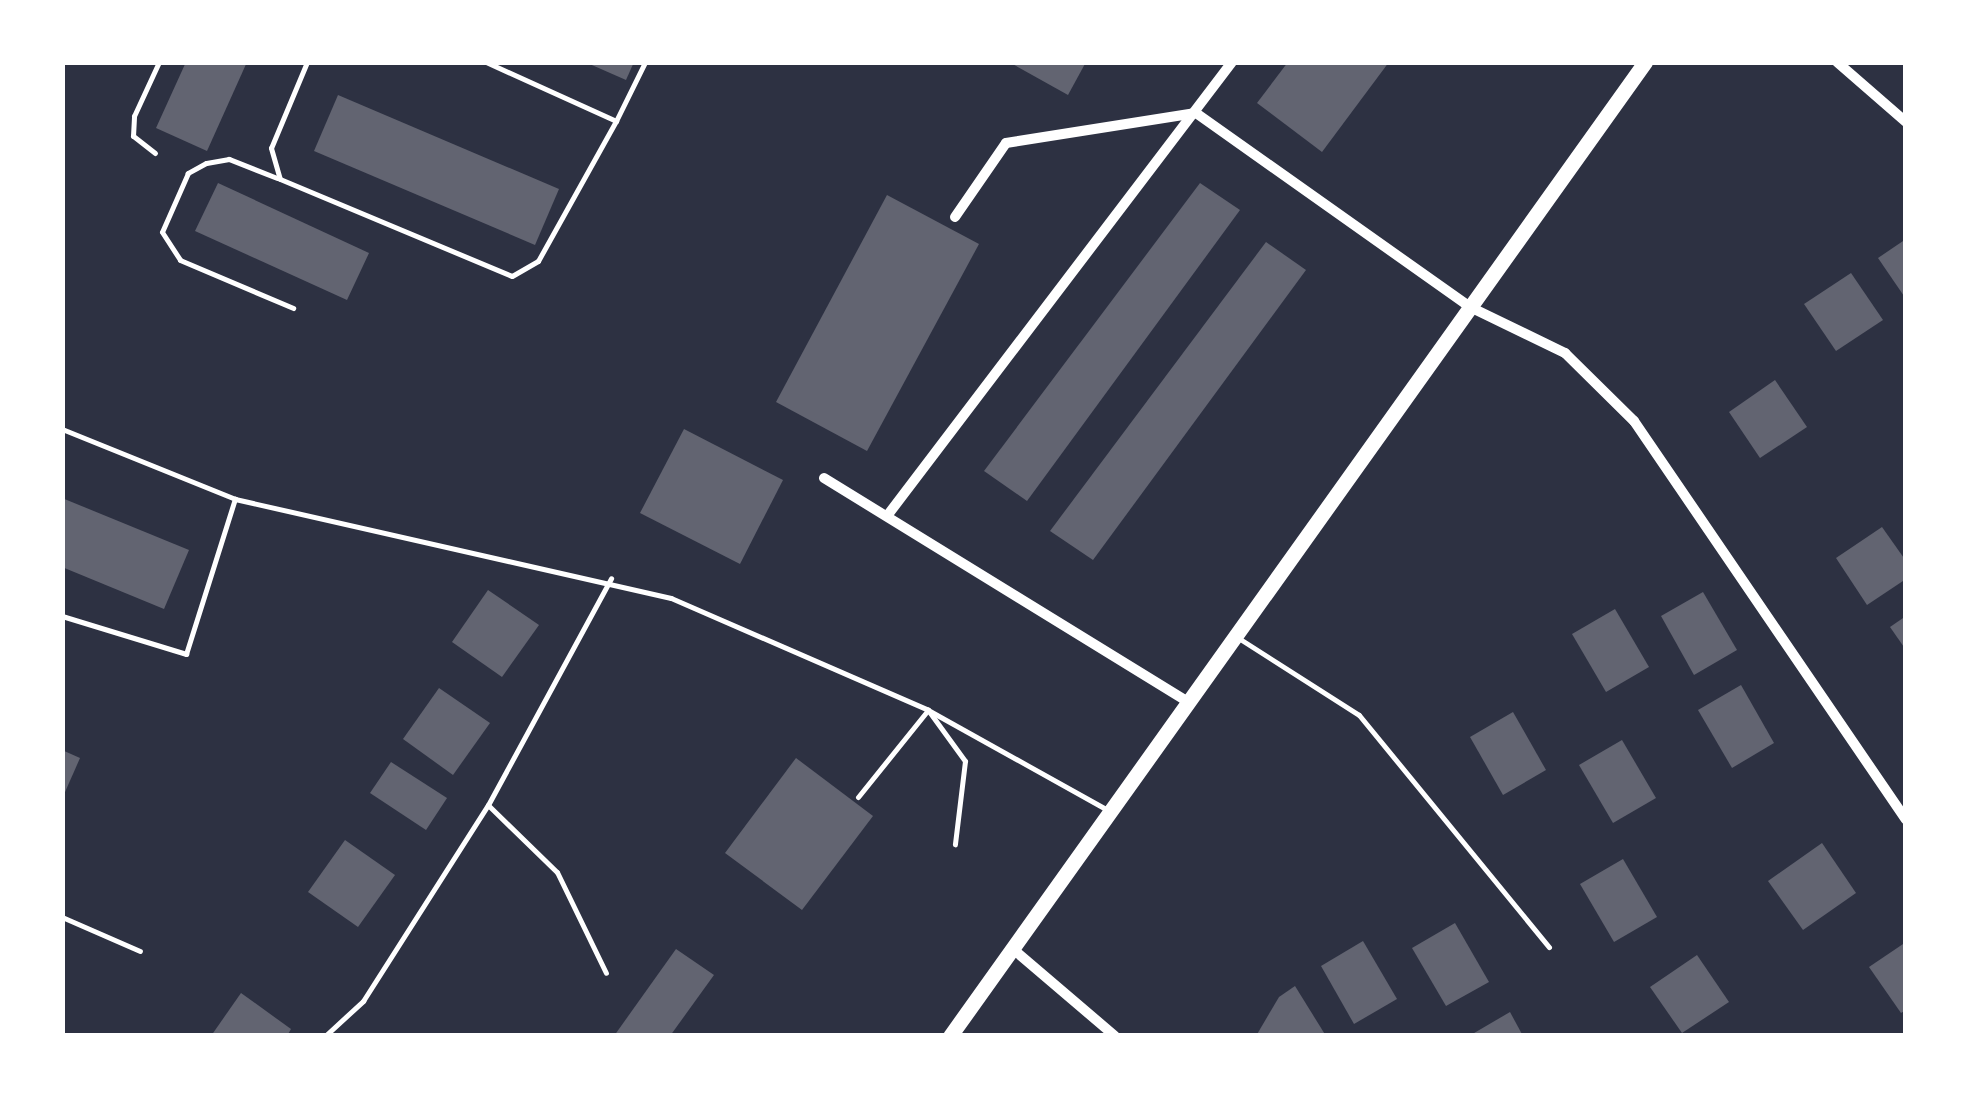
<!DOCTYPE html>
<style>
body{margin:0}
#map{position:relative;width:1968px;height:1098px;overflow:hidden;background:#2d3142;font-family:Montserrat,sans-serif}
div>[style]{position:absolute}
.building>*{inset:0;background:#626471}
.service>*{height:5px;margin:-2.5px;padding:0 2.5px;transform-origin:2.5px;border-radius:2.5px;background:#fff}
.minor>*{height:10px;margin:-5px;padding:0 5px;transform-origin:5px;border-radius:5px;background:#fff}
.secondary>*{height:15px;margin:-7.5px;padding:0 7.5px;transform-origin:7.5px;border-radius:7.5px;background:#fff}
span{translate:-50% -50%;white-space:nowrap;text-align:center;line-height:1.15;-webkit-text-stroke:10px #fff;paint-order:stroke}
.frame{position:absolute;inset:0;border:65px solid #fff;pointer-events:none}
</style>
<div id="map">
<div class="building">
<i style="clip-path:polygon(186px 62px,247px 62px,207px 151px,156px 128px)"></i>
<i style="clip-path:polygon(585px 62px,634px 62px,626px 80px)"></i>
<i style="clip-path:polygon(1009px 62px,1086px 62px,1068px 95px)"></i>
<i style="clip-path:polygon(1288px 62px,1389px 62px,1322px 152px,1257px 103px)"></i>
<i style="clip-path:polygon(338px 95px,559px 189px,535px 245px,314px 151px)"></i>
<i style="clip-path:polygon(218px 183px,369px 253px,347px 300px,195px 231px)"></i>
<i style="clip-path:polygon(1200px 183px,1240px 210px,1027px 501px,984px 471px)"></i>
<i style="clip-path:polygon(887px 195px,979px 244px,867px 451px,776px 402px)"></i>
<i style="clip-path:polygon(1906px 239px,1906px 299px,1878px 258px)"></i>
<i style="clip-path:polygon(1266px 242px,1306px 270px,1093px 560px,1050px 531px)"></i>
<i style="clip-path:polygon(1851px 273px,1883px 320px,1836px 351px,1804px 304px)"></i>
<i style="clip-path:polygon(1775px 380px,1807px 427px,1760px 458px,1729px 412px)"></i>
<i style="clip-path:polygon(684px 429px,783px 480px,740px 564px,640px 513px)"></i>
<i style="clip-path:polygon(62px 498px,189px 550px,164px 609px,62px 567px)"></i>
<i style="clip-path:polygon(1882px 527px,1906px 561px,1906px 579px,1867px 605px,1836px 558px)"></i>
<i style="clip-path:polygon(488px 590px,539px 625px,502px 677px,452px 642px)"></i>
<i style="clip-path:polygon(1703px 592px,1737px 650px,1694px 675px,1661px 616px)"></i>
<i style="clip-path:polygon(1615px 609px,1649px 667px,1606px 692px,1572px 634px)"></i>
<i style="clip-path:polygon(1906px 616px,1906px 650px,1890px 627px)"></i>
<i style="clip-path:polygon(1741px 685px,1774px 743px,1732px 768px,1698px 710px)"></i>
<i style="clip-path:polygon(439px 688px,490px 723px,453px 775px,403px 739px)"></i>
<i style="clip-path:polygon(1513px 712px,1546px 770px,1503px 795px,1470px 737px)"></i>
<i style="clip-path:polygon(1622px 740px,1656px 798px,1613px 823px,1579px 765px)"></i>
<i style="clip-path:polygon(62px 750px,80px 758px,62px 799px)"></i>
<i style="clip-path:polygon(796px 758px,873px 816px,802px 910px,725px 853px)"></i>
<i style="clip-path:polygon(391px 762px,447px 798px,426px 830px,370px 793px)"></i>
<i style="clip-path:polygon(345px 840px,395px 875px,358px 927px,308px 892px)"></i>
<i style="clip-path:polygon(1822px 843px,1856px 893px,1803px 930px,1768px 881px)"></i>
<i style="clip-path:polygon(1623px 859px,1657px 917px,1614px 942px,1580px 884px)"></i>
<i style="clip-path:polygon(1455px 923px,1489px 982px,1446px 1006px,1412px 948px)"></i>
<i style="clip-path:polygon(1363px 941px,1397px 999px,1354px 1024px,1321px 966px)"></i>
<i style="clip-path:polygon(1906px 942px,1906px 1010px,1901px 1013px,1869px 967px)"></i>
<i style="clip-path:polygon(676px 949px,714px 975px,670px 1036px,614px 1036px)"></i>
<i style="clip-path:polygon(1697px 955px,1729px 1002px,1682px 1033px,1650px 987px)"></i>
<i style="clip-path:polygon(1295px 986px,1326px 1036px,1256px 1036px,1279px 997px)"></i>
<i style="clip-path:polygon(241px 993px,291px 1029px,287px 1036px,211px 1036px)"></i>
<i style="clip-path:polygon(1510px 1012px,1523px 1036px,1469px 1036px)"></i>
</div>
<div class="service">
<i style="left:307px;top:62px;width:93px;rotate:112.7deg"></i>
<i style="left:271px;top:148px;width:32px;rotate:74deg"></i>
<i style="left:280px;top:179px;width:251px;rotate:22.7deg"></i>
<i style="left:512px;top:276px;width:30px;rotate:-30deg"></i>
<i style="left:538px;top:261px;width:160px;rotate:-60.9deg"></i>
<i style="left:486px;top:62px;width:143px;rotate:24.4deg"></i>
<i style="left:616px;top:121px;width:66px;rotate:-63.8deg"></i>
<i style="left:155px;top:153px;width:28px;rotate:-142deg"></i>
<i style="left:133px;top:136px;width:20px;rotate:-87deg"></i>
<i style="left:134px;top:116px;width:60px;rotate:-65.2deg"></i>
<i style="left:277px;top:178px;width:52px;rotate:-158.4deg"></i>
<i style="left:229px;top:159px;width:23px;rotate:170deg"></i>
<i style="left:206px;top:163px;width:21px;rotate:151deg"></i>
<i style="left:188px;top:173px;width:64px;rotate:113.8deg"></i>
<i style="left:162px;top:232px;width:33px;rotate:57deg"></i>
<i style="left:180px;top:260px;width:123px;rotate:23deg"></i>
<i style="left:62px;top:429px;width:187px;rotate:22deg"></i>
<i style="left:235px;top:499px;width:447px;rotate:12.8deg"></i>
<i style="left:671px;top:598px;width:280px;rotate:23.5deg"></i>
<i style="left:928px;top:710px;width:204px;rotate:29.1deg"></i>
<i style="left:62px;top:616px;width:130px;rotate:17deg"></i>
<i style="left:186px;top:654px;width:163px;rotate:-72.5deg"></i>
<i style="left:1240px;top:639px;width:141px;rotate:32.6deg"></i>
<i style="left:1359px;top:715px;width:300px;rotate:50.7deg"></i>
<i style="left:858px;top:797px;width:112px;rotate:-51.2deg"></i>
<i style="left:928px;top:710px;width:63px;rotate:54deg"></i>
<i style="left:965px;top:761px;width:84px;rotate:96.9deg"></i>
<i style="left:488px;top:805px;width:96px;rotate:44.2deg"></i>
<i style="left:557px;top:872px;width:112px;rotate:64.1deg"></i>
<i style="left:62px;top:917px;width:85px;rotate:23.6deg"></i>
<i style="left:325px;top:1036px;width:52px;rotate:-42.6deg"></i>
<i style="left:363px;top:1001px;width:232px;rotate:-57.5deg"></i>
<i style="left:488px;top:805px;width:258px;rotate:-61.5deg"></i>
</div>
<div class="minor">
<i style="left:1837px;top:62px;width:91px;rotate:41deg"></i>
<i style="left:955px;top:217px;width:90px;rotate:-55.4deg"></i>
<i style="left:1006px;top:143px;width:192px;rotate:-9deg"></i>
<i style="left:1196px;top:113px;width:336px;rotate:35.3deg"></i>
<i style="left:1470px;top:307px;width:106px;rotate:25.8deg"></i>
<i style="left:1565px;top:353px;width:97px;rotate:44.6deg"></i>
<i style="left:1634px;top:421px;width:482px;rotate:55.7deg"></i>
<i style="left:824px;top:478px;width:430px;rotate:31.6deg"></i>
<i style="left:887px;top:516px;width:570px;rotate:-52.77deg"></i>
<i style="left:1013px;top:949px;width:134px;rotate:40.5deg"></i>
</div>
<div class="secondary">
<i style="left:950px;top:1036px;width:1197px;rotate:-54.49deg"></i>
</div>
<div class="frame"></div>
</div>
